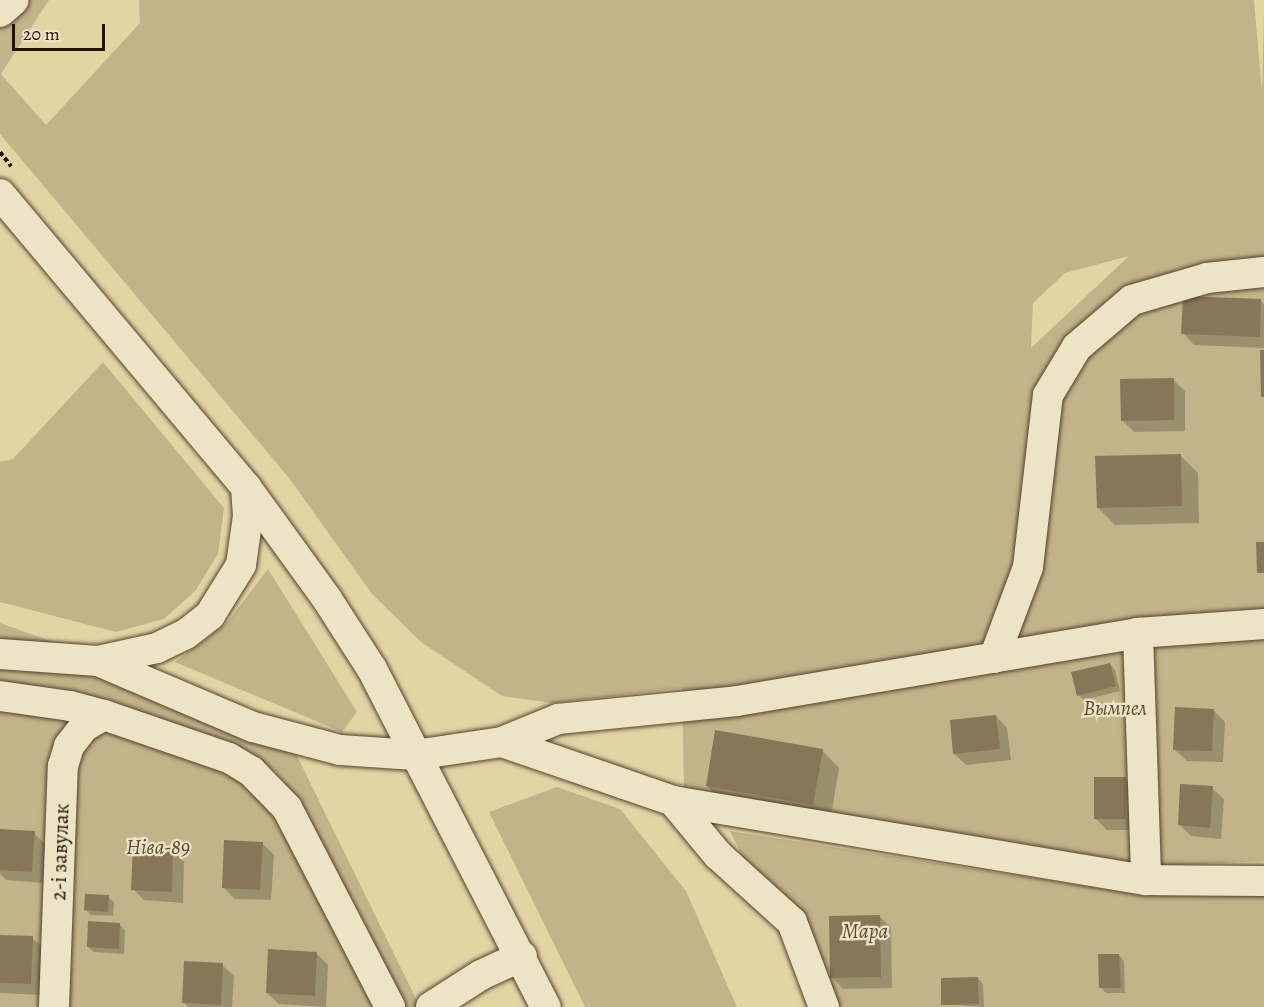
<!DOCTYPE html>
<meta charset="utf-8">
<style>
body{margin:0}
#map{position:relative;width:1264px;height:1007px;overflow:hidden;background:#e2d5a4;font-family:Alegreya,serif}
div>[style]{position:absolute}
.green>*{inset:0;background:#c2b489}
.shadow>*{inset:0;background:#0003}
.building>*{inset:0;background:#887658}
.path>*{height:4px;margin-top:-2px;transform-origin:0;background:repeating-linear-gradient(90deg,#271006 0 4.5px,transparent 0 7.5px)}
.roads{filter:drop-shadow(0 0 2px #56412e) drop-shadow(0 0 2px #56412e)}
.minor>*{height:30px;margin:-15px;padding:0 15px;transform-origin:15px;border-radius:15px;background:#ece4c4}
span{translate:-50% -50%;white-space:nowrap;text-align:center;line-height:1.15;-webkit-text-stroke:4.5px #ece4c4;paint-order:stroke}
.park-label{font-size:21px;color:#5d4934;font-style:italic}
.street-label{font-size:21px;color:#271006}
.scale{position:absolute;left:12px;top:24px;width:93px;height:27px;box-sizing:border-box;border:3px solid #271006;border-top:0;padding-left:8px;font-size:18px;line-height:21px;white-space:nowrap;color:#271006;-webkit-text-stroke:4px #ece4c4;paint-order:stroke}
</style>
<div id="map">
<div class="green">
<i style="clip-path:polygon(evenodd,0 0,49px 0,1px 74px,46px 125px,140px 23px,139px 0,1254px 0,1262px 92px,1264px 9px,1264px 861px,1155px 866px,684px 791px,682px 688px,552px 703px,502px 696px,421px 642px,372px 594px,289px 478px,0 134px,0 0,1129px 256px,1031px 348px,1033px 303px,1065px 273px,1129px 256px)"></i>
<i style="clip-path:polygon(103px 362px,224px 508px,218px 554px,196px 590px,164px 619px,116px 632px,0 602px,0 462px,13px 459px)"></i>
<i style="clip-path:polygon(268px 569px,357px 712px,342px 732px,175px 662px,226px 624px)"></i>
<i style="clip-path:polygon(0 623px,281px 723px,420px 1007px,0 1007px)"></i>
<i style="clip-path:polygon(557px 787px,620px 809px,686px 891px,737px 1007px,585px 1007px,489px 812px)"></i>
<i style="clip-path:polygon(730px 831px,1143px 895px,1264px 895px,1264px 1007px,816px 1007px)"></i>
</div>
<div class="shadow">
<i style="clip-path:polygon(1261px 301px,1264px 304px,1264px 348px,1194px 345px,1183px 333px)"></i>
<i style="clip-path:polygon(1173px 380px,1185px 391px,1185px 431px,1134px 432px,1122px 420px)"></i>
<i style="clip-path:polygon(1181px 456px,1198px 473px,1199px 523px,1115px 525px,1098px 508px)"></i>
<i style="clip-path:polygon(1110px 664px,1115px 670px,1120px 691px,1084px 700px,1078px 695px)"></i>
<i style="clip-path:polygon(1213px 710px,1225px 722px,1223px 762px,1187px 761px,1175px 750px)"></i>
<i style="clip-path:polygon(996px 716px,1007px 728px,1011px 760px,966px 765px,954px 754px)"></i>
<i style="clip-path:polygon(822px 750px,839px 768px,830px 822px,724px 803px,707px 786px)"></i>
<i style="clip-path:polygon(1125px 779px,1137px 790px,1137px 830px,1107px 830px,1095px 818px)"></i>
<i style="clip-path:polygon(1212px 788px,1224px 799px,1221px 839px,1191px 836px,1180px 825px)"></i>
<i style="clip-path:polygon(0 831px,34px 833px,45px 844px,44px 883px,6px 880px,0 874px)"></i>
<i style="clip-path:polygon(262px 843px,274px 855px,271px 900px,235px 899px,223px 887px)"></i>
<i style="clip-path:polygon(173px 851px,184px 862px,183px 903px,144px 900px,133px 889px)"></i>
<i style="clip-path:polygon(108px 897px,114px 902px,113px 916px,91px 915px,86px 910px)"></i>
<i style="clip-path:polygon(879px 916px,891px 928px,892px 988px,843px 989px,832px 977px)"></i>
<i style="clip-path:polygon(119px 924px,125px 930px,124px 954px,94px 952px,88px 947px)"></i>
<i style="clip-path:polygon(0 936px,32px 938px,44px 949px,42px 995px,0 993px)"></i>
<i style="clip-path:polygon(316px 953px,328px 965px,326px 1007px,279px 1004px,267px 993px)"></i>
<i style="clip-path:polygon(1119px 955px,1124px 961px,1125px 993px,1106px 993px,1100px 987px)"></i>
<i style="clip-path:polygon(222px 965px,234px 976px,232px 1007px,188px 1007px,184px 1002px)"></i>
<i style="clip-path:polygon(978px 978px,983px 984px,984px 1007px,943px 1004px)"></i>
</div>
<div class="building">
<i style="clip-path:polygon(1183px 296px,1261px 299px,1260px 337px,1181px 334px)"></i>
<i style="clip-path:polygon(1260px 350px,1264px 350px,1264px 397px,1261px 397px)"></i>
<i style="clip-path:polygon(1174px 378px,1174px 420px,1121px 421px,1120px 379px)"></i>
<i style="clip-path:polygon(1181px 454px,1182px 506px,1097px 508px,1095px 456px)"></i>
<i style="clip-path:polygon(1256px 542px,1264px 542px,1264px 573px,1257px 573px)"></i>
<i style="clip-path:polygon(1110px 663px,1116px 686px,1077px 696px,1071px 672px)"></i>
<i style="clip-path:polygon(1175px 707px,1214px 709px,1212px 751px,1173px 750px)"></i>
<i style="clip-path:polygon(996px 715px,1000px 749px,953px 754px,950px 720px)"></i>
<i style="clip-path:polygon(715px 730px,823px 749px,813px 805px,706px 786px)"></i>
<i style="clip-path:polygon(1094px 777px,1126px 777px,1126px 819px,1094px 819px)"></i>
<i style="clip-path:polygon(1180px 784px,1213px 786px,1210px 828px,1178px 825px)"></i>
<i style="clip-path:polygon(0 829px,35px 831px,32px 872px,0 870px)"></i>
<i style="clip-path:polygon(224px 840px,263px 842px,260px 890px,222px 888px)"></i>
<i style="clip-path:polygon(133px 847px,173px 849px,172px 892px,131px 890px)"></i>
<i style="clip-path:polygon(85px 894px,109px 895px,108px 912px,84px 910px)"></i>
<i style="clip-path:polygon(880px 915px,881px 977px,830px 978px,829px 916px)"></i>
<i style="clip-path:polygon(88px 921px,120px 923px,119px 949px,87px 947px)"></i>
<i style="clip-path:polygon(0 935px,33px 936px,31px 984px,0 983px)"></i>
<i style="clip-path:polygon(268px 949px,317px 952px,315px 996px,266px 993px)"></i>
<i style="clip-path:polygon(1098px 954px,1119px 954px,1121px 988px,1099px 988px)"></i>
<i style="clip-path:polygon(184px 961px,223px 963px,221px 1005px,182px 1003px)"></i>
<i style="clip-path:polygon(978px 977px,979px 1004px,941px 1005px,941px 978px)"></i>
</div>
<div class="path">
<i style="left:0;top:152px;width:18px;rotate:52deg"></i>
</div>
<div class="roads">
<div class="minor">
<i style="left:0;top:12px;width:18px;rotate:-41deg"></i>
<i style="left:0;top:194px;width:383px;rotate:50deg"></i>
<i style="left:246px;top:487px;width:138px;rotate:54.1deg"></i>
<i style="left:327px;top:599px;width:83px;rotate:57.3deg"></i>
<i style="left:372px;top:669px;width:380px;rotate:62.8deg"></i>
<i style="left:1138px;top:633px;width:247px;rotate:88.1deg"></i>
<i style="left:0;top:654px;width:98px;rotate:4.1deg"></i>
<i style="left:98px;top:661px;width:168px;rotate:23.1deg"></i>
<i style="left:253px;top:727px;width:90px;rotate:14.8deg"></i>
<i style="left:340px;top:750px;width:75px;rotate:3.8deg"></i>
<i style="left:415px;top:755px;width:88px;rotate:-8.5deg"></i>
<i style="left:502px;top:742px;width:181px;rotate:19deg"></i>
<i style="left:673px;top:801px;width:480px;rotate:9.5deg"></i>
<i style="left:1146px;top:880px;width:118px;rotate:0.5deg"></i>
<i style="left:994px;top:658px;width:97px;rotate:-69.5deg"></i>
<i style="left:1028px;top:567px;width:173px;rotate:-83.4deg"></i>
<i style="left:1048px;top:395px;width:56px;rotate:-58.9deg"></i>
<i style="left:1077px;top:347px;width:72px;rotate:-40.5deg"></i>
<i style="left:1132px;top:300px;width:78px;rotate:-16.3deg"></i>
<i style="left:1207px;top:278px;width:57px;rotate:-6deg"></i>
<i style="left:98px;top:661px;width:60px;rotate:-12.4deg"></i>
<i style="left:157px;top:648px;width:32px;rotate:-26deg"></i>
<i style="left:186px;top:634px;width:31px;rotate:-38deg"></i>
<i style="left:210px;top:615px;width:59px;rotate:-58.2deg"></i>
<i style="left:241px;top:565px;width:49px;rotate:-81.9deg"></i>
<i style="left:248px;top:516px;width:29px;rotate:-94deg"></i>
<i style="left:0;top:696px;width:71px;rotate:8.1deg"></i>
<i style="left:70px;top:706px;width:35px;rotate:15deg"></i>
<i style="left:104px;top:715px;width:132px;rotate:19deg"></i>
<i style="left:229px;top:758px;width:26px;rotate:31deg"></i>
<i style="left:251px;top:771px;width:52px;rotate:45.8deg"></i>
<i style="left:287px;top:808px;width:224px;rotate:62.6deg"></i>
<i style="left:502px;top:742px;width:61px;rotate:-22.3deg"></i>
<i style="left:558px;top:719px;width:180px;rotate:-5.7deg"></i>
<i style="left:737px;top:701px;width:407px;rotate:-9.6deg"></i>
<i style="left:1138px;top:633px;width:126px;rotate:-4.1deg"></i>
<i style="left:673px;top:801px;width:70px;rotate:50.2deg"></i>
<i style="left:718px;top:855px;width:100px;rotate:42.2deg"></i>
<i style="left:792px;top:922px;width:91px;rotate:69.4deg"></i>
<i style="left:54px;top:1007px;width:241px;rotate:-87.9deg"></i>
<i style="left:63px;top:766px;width:21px;rotate:-73deg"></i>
<i style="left:69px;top:746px;width:24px;rotate:-52deg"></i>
<i style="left:84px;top:727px;width:23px;rotate:-31deg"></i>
<i style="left:431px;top:1007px;width:59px;rotate:-32.6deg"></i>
<i style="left:481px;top:975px;width:45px;rotate:-24.9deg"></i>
</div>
</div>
<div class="park-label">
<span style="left:1115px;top:708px">Вымпел</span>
<span style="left:158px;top:847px">Ніва-89</span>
<span style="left:865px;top:931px">Мара</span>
</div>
<div class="street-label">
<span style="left:60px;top:852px;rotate:-88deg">2-і завулак</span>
</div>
<div class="scale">20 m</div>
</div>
